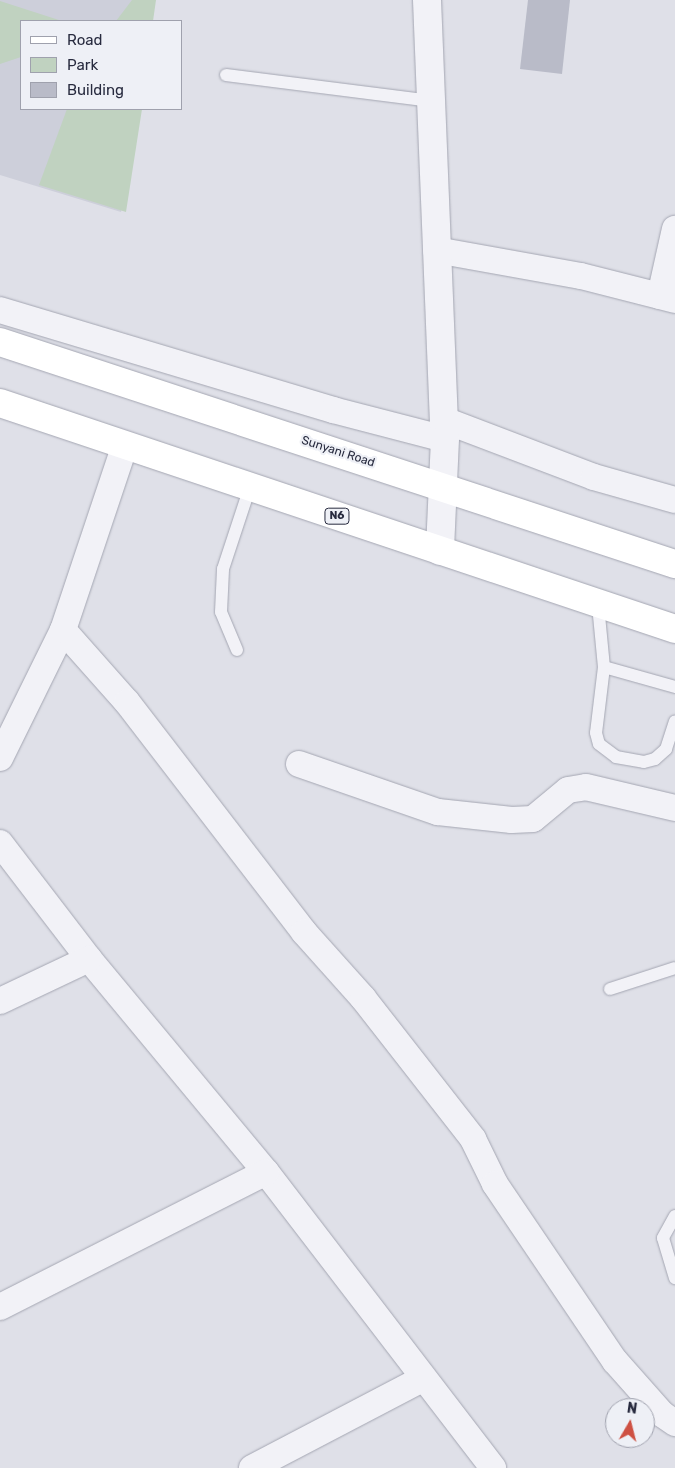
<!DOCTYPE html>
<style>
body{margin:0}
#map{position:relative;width:675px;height:1468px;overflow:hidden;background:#dfe0e8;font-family:Rubik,sans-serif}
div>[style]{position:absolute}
.built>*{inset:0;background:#cdcfda}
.green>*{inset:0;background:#c0d2c0}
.building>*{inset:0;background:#b9bbc8}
.roads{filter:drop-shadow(0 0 1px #a4a6b2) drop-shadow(0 0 1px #a4a6b2)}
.service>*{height:12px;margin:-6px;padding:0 6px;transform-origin:6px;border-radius:6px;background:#f2f2f7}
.minor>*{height:26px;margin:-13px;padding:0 13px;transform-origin:13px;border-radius:13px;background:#f2f2f7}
.tertiary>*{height:28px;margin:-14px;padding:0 14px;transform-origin:14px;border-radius:14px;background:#f2f2f7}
.primary>*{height:28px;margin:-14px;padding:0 14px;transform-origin:14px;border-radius:14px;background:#fff}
span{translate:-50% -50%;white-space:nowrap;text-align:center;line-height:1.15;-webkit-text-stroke:4.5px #eef0f6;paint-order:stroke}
.shield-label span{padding:1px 4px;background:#eef0f6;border:1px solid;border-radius:4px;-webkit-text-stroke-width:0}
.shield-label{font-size:11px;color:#282b3f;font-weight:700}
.street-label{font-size:12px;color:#282b3f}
.legend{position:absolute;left:20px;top:20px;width:162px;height:90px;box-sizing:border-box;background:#eef0f6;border:1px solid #9fa1ad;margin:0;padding:6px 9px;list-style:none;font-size:15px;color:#282b3f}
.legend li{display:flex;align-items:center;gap:10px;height:25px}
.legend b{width:25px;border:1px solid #9fa1ad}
.north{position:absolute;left:605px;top:1398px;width:50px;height:50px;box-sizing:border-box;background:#eef0f6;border:1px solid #9fa1ad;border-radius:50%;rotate:8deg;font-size:14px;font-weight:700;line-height:20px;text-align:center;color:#282b3f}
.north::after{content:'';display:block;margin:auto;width:18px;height:22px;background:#ce5143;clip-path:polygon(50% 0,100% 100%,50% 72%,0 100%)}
</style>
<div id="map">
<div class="built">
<i style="clip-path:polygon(0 0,151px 0,149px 21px,21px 21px,21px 109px,139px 109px,133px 159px,121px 212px,0 175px)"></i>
</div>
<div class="green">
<i style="clip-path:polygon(132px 0,156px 0,153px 21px,116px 21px)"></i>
<i style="clip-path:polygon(0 1px,62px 21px,21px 21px,21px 57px,0 64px)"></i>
<i style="clip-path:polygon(67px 109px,142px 109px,126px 212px,39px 185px)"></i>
</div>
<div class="building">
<i style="clip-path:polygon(528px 0,570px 0,562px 74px,520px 69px)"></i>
</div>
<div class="roads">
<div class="service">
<i style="left:226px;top:75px;width:207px;rotate:7.2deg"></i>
<i style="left:598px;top:605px;width:62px;rotate:84.5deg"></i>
<i style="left:604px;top:667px;width:66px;rotate:96.9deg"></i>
<i style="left:596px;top:733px;width:11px;rotate:75deg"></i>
<i style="left:599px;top:744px;width:21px;rotate:37deg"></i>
<i style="left:616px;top:757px;width:28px;rotate:10deg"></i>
<i style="left:644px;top:762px;width:11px;rotate:-15deg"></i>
<i style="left:655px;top:759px;width:15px;rotate:-42deg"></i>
<i style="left:666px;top:749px;width:29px;rotate:-72deg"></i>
<i style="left:237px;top:650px;width:41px;rotate:-112.8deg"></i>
<i style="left:221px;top:612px;width:43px;rotate:-87.3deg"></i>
<i style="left:223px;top:569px;width:86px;rotate:-71.8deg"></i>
<i style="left:604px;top:667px;width:74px;rotate:15.7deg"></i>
<i style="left:610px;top:989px;width:68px;rotate:-17.9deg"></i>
<i style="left:675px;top:1216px;width:25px;rotate:119deg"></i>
<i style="left:663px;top:1238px;width:42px;rotate:73.3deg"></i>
</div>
<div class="minor">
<i style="left:436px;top:250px;width:147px;rotate:10.2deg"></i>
<i style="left:581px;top:276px;width:97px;rotate:14.3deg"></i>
<i style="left:660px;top:296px;width:69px;rotate:-77.4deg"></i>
<i style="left:0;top:310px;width:348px;rotate:16.7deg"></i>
<i style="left:333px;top:410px;width:116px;rotate:14.5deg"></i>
<i style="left:444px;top:420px;width:160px;rotate:20.8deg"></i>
<i style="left:594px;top:477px;width:84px;rotate:15.9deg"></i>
<i style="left:63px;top:630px;width:96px;rotate:48.4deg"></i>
<i style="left:127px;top:702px;width:290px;rotate:52.4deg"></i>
<i style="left:304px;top:932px;width:89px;rotate:48.2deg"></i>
<i style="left:363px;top:998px;width:179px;rotate:52deg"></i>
<i style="left:473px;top:1139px;width:50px;rotate:63.9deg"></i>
<i style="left:495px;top:1184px;width:214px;rotate:55.9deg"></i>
<i style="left:615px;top:1361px;width:71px;rotate:48.4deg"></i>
<i style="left:662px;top:1414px;width:16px;rotate:35deg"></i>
<i style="left:0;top:758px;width:143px;rotate:-63.8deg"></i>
<i style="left:63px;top:630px;width:195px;rotate:-71.5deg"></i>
<i style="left:299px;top:764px;width:147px;rotate:19.1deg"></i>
<i style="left:438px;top:812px;width:74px;rotate:6.2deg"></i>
<i style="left:512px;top:820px;width:21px;rotate:-3deg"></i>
<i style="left:533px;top:819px;width:45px;rotate:-39.6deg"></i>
<i style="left:568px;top:790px;width:18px;rotate:-9deg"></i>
<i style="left:586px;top:787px;width:91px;rotate:13.3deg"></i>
<i style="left:0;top:843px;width:146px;rotate:52.5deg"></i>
<i style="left:89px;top:959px;width:277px;rotate:50.3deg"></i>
<i style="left:266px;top:1172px;width:373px;rotate:52.5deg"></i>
<i style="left:0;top:1001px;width:98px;rotate:-25.3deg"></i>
<i style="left:0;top:1307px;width:298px;rotate:-26.9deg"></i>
<i style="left:252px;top:1468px;width:192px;rotate:-27.6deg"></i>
</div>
<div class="tertiary">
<i style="left:427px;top:0;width:439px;rotate:87.7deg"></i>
<i style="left:445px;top:439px;width:112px;rotate:92.6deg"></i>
</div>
<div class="primary">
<i style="left:0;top:342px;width:711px;rotate:18.21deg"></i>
<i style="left:0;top:403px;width:712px;rotate:18.51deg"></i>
</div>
</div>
<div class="shield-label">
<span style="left:337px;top:516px">N6</span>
</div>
<div class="street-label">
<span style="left:338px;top:452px;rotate:18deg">Sunyani Road</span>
</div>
<ul class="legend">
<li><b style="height:6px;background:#fff"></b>Road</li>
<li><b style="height:14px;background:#c0d2c0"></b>Park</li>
<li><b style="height:14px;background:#b9bbc8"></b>Building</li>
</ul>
<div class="north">N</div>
</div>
